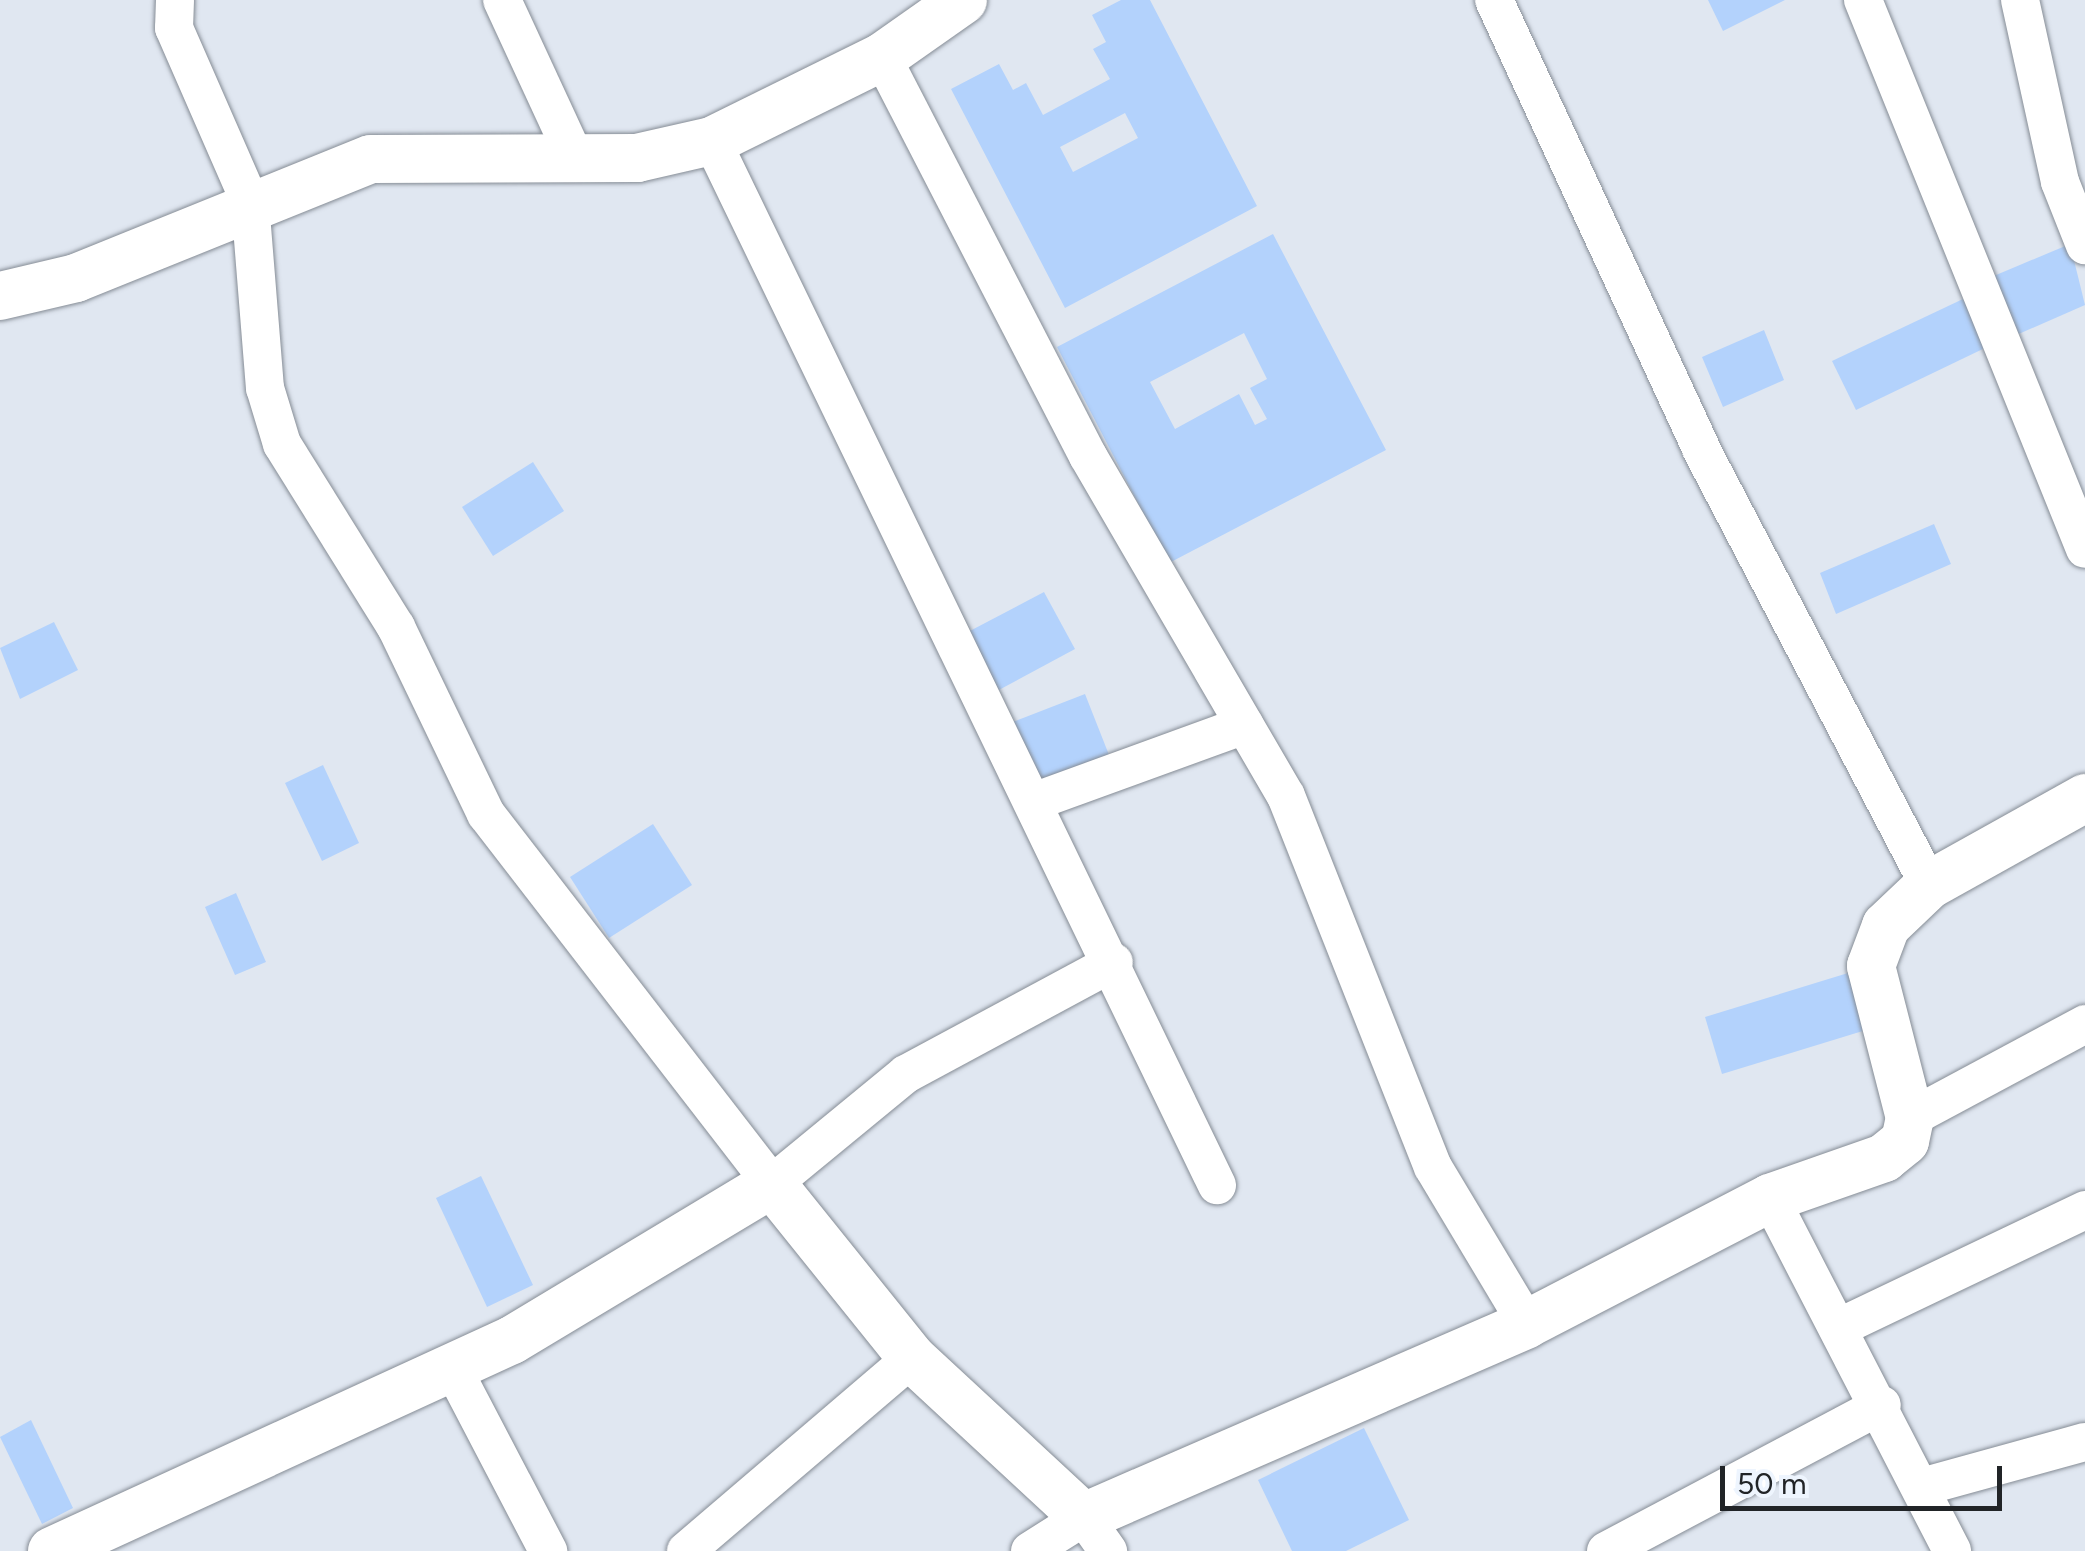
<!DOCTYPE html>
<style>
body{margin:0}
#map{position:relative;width:2085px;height:1551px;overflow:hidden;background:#e0e7f1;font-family:Figtree,sans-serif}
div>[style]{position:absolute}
.building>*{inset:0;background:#b3d2fc}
.roads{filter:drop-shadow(0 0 2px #858c95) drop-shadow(0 0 2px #858c95)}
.minor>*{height:38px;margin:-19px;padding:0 19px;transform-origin:19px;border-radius:19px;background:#fff}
.tertiary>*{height:48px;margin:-24px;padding:0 24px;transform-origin:24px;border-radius:24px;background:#fff}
span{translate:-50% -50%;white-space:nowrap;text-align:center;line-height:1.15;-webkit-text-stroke:10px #eef5fe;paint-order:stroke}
.scale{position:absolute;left:1720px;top:1466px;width:282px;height:45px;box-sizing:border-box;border:5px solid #212427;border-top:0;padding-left:12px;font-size:30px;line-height:35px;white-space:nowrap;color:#212427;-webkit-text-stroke:8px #eef5fe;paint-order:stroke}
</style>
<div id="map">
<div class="building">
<i style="clip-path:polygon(evenodd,1121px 0,1150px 0,1257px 206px,1065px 308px,951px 89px,999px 64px,1013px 90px,1026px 83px,1043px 115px,1110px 79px,1093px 49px,1106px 42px,1092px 15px,1121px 0,1125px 113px,1138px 138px,1073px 172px,1060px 147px,1125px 113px)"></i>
<i style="clip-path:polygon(1708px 0,1785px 0,1723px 31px)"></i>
<i style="clip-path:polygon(evenodd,1273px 234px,1386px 450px,1169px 563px,1057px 347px,1273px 234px,1244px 333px,1267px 379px,1250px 388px,1267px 419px,1255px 425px,1239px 394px,1175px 429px,1150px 382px,1244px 333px)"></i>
<i style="clip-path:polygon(2070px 244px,2085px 305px,2014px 336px,1989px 278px)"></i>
<i style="clip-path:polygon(1963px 299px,1987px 347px,1856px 410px,1832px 361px)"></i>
<i style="clip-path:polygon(1764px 330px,1784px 380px,1723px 407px,1702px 357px)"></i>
<i style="clip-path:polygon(533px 462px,564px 511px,493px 556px,462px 507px)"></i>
<i style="clip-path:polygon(1934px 524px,1951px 564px,1836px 614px,1820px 573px)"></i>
<i style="clip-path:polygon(1044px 592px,1075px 649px,997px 691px,966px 633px)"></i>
<i style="clip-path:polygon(54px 622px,78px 670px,20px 699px,0 648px)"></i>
<i style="clip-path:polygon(1085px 694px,1111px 760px,1036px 789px,1010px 723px)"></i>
<i style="clip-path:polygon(323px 765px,359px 843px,322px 861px,285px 783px)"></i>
<i style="clip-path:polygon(653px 824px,692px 885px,609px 938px,570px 877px)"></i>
<i style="clip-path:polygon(236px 893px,266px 962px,235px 975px,205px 907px)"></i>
<i style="clip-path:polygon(1848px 973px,1866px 1030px,1722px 1074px,1705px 1017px)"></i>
<i style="clip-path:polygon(481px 1176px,533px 1285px,487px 1307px,436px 1198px)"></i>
<i style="clip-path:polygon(31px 1420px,73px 1508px,42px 1524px,0 1437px)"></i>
<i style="clip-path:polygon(1364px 1428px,1409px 1520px,1346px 1551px,1292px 1551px,1258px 1480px)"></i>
</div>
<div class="roads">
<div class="minor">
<i style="left:175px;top:0;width:28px;rotate:92deg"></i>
<i style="left:174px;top:28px;width:190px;rotate:66.4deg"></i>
<i style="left:250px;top:202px;width:187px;rotate:85.4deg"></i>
<i style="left:265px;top:388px;width:59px;rotate:73.1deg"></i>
<i style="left:282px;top:444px;width:216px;rotate:58.1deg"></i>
<i style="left:396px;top:627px;width:208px;rotate:64.3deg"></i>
<i style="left:486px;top:814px;width:468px;rotate:52.3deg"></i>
<i style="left:772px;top:1184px;width:173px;rotate:-39.4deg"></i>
<i style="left:906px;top:1074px;width:236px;rotate:-28.3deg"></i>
<i style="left:502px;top:0;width:176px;rotate:65.2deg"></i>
<i style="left:1494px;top:0;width:494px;rotate:65.2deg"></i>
<i style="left:1701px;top:449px;width:492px;rotate:62.4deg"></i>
<i style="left:1863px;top:0;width:592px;rotate:67.98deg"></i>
<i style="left:2020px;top:0;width:186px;rotate:77.6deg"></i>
<i style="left:2060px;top:182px;width:68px;rotate:68.4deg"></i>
<i style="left:882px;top:57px;width:449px;rotate:62.7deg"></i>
<i style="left:1088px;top:456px;width:393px;rotate:59.8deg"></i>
<i style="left:1286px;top:796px;width:399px;rotate:68.4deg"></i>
<i style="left:1433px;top:1167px;width:183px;rotate:59.1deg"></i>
<i style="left:712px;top:141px;width:1160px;rotate:64.19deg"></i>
<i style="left:1033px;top:802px;width:225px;rotate:-20deg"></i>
<i style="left:1910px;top:1118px;width:199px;rotate:-28.2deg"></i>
<i style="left:1770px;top:1198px;width:397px;rotate:62.7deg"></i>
<i style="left:1840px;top:1327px;width:272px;rotate:-25.5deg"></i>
<i style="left:452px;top:1367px;width:208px;rotate:62.4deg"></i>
<i style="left:1925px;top:1486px;width:166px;rotate:-15.4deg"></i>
<i style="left:686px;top:1551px;width:297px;rotate:-40.5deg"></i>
<i style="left:1030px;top:1551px;width:64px;rotate:-32.2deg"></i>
<i style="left:1084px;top:1517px;width:42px;rotate:54.8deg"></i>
<i style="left:1606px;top:1551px;width:312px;rotate:-27.9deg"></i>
</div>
<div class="tertiary">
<i style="left:0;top:296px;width:78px;rotate:-13.3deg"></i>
<i style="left:76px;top:278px;width:318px;rotate:-22deg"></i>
<i style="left:371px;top:159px;width:266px;rotate:-0.2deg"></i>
<i style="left:637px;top:158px;width:77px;rotate:-12.8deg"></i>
<i style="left:712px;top:141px;width:190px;rotate:-26.3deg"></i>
<i style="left:882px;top:57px;width:99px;rotate:-35.1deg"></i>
<i style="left:52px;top:1551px;width:506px;rotate:-24.64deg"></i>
<i style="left:512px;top:1340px;width:303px;rotate:-31deg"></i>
<i style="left:772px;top:1184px;width:223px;rotate:51.2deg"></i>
<i style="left:912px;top:1358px;width:234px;rotate:42.8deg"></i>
<i style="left:1084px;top:1517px;width:483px;rotate:-23.5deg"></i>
<i style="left:1527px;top:1324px;width:274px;rotate:-27.4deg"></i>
<i style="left:1770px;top:1198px;width:121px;rotate:-19.3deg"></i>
<i style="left:1884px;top:1158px;width:27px;rotate:-39deg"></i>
<i style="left:1905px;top:1141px;width:24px;rotate:-78deg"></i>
<i style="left:1910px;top:1118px;width:157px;rotate:-104.4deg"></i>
<i style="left:1871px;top:966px;width:43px;rotate:-69.4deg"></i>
<i style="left:1886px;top:926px;width:59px;rotate:-43.6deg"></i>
<i style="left:1929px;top:885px;width:179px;rotate:-29.1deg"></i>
</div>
</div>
<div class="scale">50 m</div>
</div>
